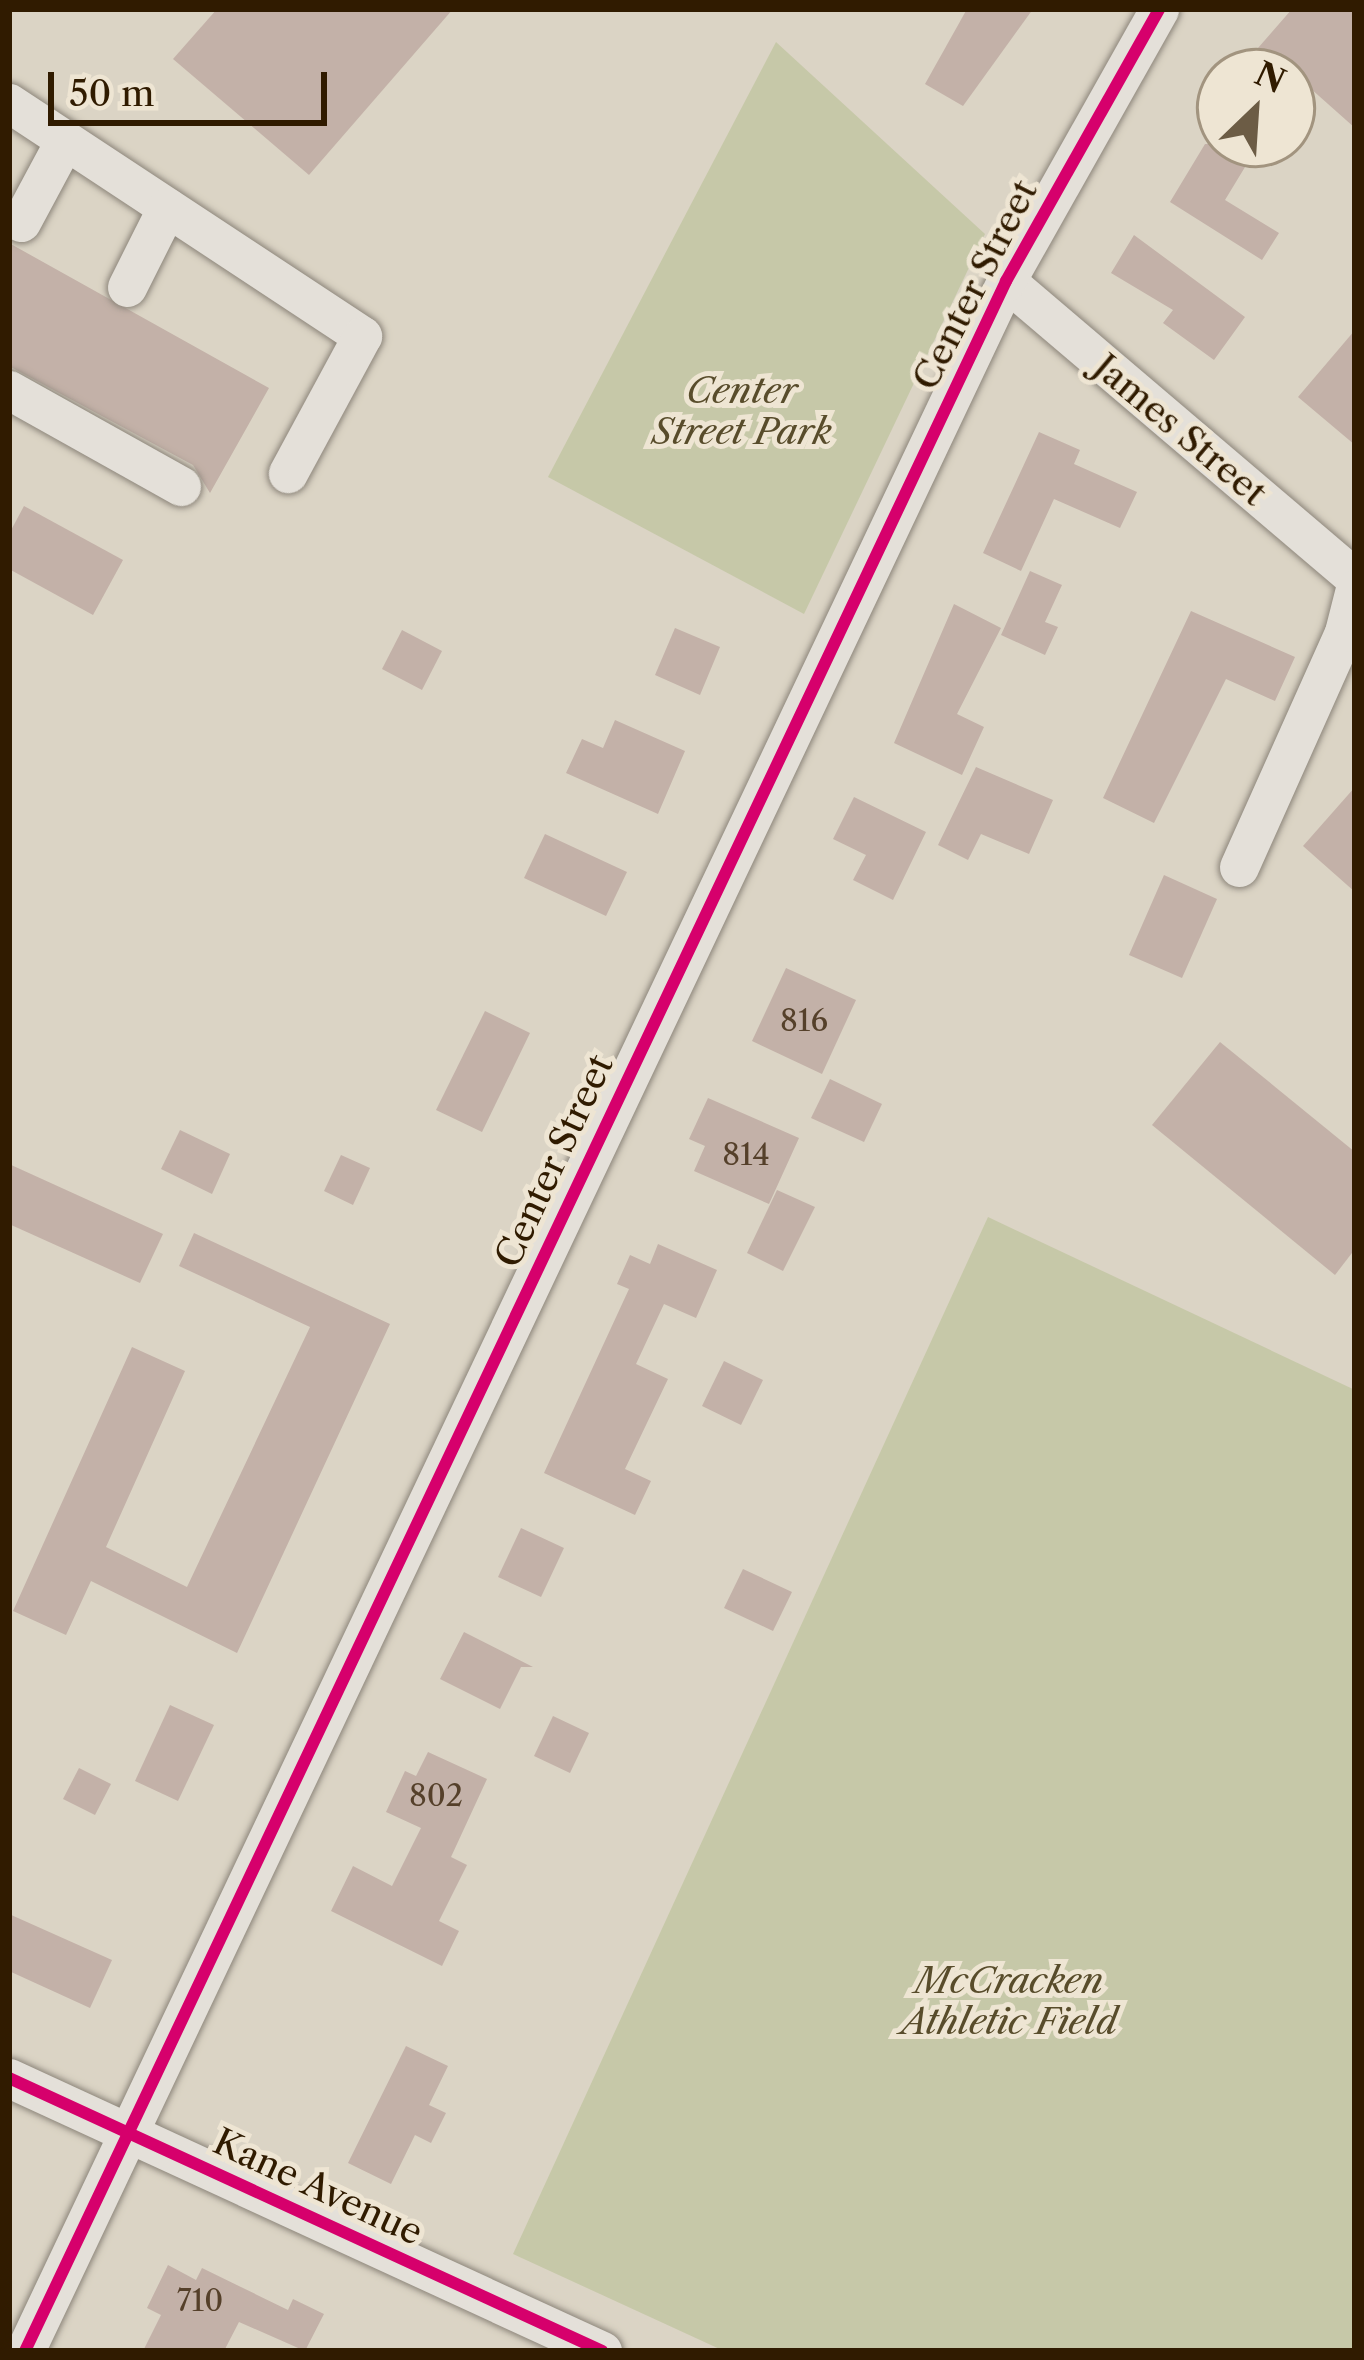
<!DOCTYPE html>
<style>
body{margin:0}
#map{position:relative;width:1364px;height:2360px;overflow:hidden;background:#dbd4c5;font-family:"Libre Caslon Text",serif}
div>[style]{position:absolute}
.green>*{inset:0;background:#c6c8a8}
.building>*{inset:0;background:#c3b1a8}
.roads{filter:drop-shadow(0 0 3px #8d867b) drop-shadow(0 0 3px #8d867b)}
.minor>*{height:39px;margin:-19.5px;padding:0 19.5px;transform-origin:19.5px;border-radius:19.5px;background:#e4e0d9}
.cycleway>*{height:12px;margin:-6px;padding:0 6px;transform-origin:6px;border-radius:6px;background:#d6006c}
span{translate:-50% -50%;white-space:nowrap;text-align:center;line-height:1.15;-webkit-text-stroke:10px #eee5d3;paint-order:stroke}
.number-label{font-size:30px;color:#55402a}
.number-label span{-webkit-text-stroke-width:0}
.street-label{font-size:36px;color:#301b00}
.park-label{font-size:36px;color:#584c2b;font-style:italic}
.frame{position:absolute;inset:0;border:12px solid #301b00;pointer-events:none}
.north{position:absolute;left:1196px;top:48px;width:120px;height:120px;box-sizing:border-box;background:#eee5d3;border:3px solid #a2947f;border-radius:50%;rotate:25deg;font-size:33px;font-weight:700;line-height:48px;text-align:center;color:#301b00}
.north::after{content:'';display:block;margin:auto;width:42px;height:54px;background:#6c5c45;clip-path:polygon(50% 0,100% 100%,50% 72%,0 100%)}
.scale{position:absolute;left:48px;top:72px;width:279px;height:54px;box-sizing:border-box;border:6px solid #301b00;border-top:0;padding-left:15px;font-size:36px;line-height:42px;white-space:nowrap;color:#301b00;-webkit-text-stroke:9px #eee5d3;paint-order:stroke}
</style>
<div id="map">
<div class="green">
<i style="clip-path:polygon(776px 42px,985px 234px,804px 614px,548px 477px)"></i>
<i style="clip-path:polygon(988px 1217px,1355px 1390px,1355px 2351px,724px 2351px,513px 2254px)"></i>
</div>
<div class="building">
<i style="clip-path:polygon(217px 9px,453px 9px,309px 175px,173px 59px)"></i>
<i style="clip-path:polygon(967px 9px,1033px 9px,963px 106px,925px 84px)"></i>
<i style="clip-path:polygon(1292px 9px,1355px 9px,1355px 128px,1292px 72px,1237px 72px)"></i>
<i style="clip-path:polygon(1205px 144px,1259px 144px,1225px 200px,1279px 233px,1262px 260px,1170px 202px)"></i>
<i style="clip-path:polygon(1134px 235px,1245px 317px,1214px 360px,1163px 323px,1173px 310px,1111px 273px)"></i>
<i style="clip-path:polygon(9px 243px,269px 388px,210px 493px,193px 465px,9px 366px)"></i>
<i style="clip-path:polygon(1355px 330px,1355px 445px,1298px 397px)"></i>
<i style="clip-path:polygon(1039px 432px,1080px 450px,1074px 464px,1137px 492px,1120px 528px,1054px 499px,1021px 571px,983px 553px)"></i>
<i style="clip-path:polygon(24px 506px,123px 560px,93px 615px,9px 569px,9px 534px)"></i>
<i style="clip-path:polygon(1030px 571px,1062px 585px,1045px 622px,1058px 627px,1045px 655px,1001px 635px)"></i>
<i style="clip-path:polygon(954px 604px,1001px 628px,957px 714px,984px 727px,962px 775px,894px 743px)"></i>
<i style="clip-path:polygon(1191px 611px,1295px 657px,1275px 701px,1226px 679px,1154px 823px,1103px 798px)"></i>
<i style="clip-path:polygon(675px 628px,720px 647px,700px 695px,655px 675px)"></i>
<i style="clip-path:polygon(402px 630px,442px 651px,422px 690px,382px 669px)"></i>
<i style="clip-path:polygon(615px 720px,685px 751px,658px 814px,566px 773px,582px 739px,603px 748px)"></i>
<i style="clip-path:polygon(976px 767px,1053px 800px,1029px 854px,981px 834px,968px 860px,938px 845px)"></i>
<i style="clip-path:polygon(1355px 787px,1355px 892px,1303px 846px)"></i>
<i style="clip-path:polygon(854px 797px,926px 832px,893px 900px,853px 880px,866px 855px,833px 839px)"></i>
<i style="clip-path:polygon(545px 834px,627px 872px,606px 916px,524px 878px)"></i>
<i style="clip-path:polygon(1164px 875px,1217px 899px,1182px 978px,1129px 955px)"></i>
<i style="clip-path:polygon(786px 968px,856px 1000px,822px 1074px,752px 1041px)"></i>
<i style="clip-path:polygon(485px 1011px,530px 1033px,482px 1132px,436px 1110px)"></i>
<i style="clip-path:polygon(1220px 1042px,1355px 1152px,1355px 1249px,1335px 1275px,1152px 1125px)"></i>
<i style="clip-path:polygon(830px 1079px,882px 1104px,864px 1142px,811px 1118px)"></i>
<i style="clip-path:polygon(708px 1098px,799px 1138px,769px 1204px,694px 1171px,705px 1146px,689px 1139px)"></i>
<i style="clip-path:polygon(180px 1130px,230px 1154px,212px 1194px,161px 1169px)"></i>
<i style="clip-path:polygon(341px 1155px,370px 1168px,353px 1205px,324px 1191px)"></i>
<i style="clip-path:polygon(9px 1164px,163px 1234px,140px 1283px,9px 1224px)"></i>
<i style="clip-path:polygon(777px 1190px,815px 1207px,783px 1271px,747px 1253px)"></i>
<i style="clip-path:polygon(194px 1233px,390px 1324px,237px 1653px,91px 1581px,66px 1635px,13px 1611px,132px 1347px,185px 1371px,106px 1547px,187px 1587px,310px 1327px,179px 1266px)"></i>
<i style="clip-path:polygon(658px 1244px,717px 1270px,696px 1318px,664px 1304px,636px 1364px,668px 1379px,625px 1469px,651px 1481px,635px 1515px,544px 1473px,629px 1289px,617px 1284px,630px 1255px,650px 1264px)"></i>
<i style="clip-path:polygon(724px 1361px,763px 1380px,741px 1425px,702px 1406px)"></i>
<i style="clip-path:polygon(521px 1528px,564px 1548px,541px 1597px,498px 1577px)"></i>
<i style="clip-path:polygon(743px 1569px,792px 1592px,773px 1631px,724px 1608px)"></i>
<i style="clip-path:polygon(464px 1632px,533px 1667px,521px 1667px,500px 1709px,440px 1679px)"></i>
<i style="clip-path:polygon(170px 1705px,214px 1725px,178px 1801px,135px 1781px)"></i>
<i style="clip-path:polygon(553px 1716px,589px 1733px,570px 1773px,534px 1756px)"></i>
<i style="clip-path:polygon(428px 1752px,487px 1779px,451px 1857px,467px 1865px,439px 1921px,459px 1931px,442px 1966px,331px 1911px,353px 1866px,392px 1886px,421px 1828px,386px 1812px,405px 1771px,416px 1776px)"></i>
<i style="clip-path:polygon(79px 1768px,111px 1784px,95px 1815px,63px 1799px)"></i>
<i style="clip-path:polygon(9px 1914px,112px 1960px,90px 2008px,9px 1971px)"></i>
<i style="clip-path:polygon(406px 2046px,448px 2066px,429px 2105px,446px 2113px,431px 2143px,415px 2135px,391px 2184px,348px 2163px)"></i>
<i style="clip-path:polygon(168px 2265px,196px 2280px,202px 2268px,288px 2310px,293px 2299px,324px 2314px,305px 2351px,239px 2322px,224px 2351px,143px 2351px,161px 2315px,147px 2308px)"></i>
</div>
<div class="roads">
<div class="minor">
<i style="left:9px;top:103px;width:423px;rotate:33.4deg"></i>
<i style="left:362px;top:336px;width:156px;rotate:118.4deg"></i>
<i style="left:21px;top:222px;width:93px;rotate:-61.8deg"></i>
<i style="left:1006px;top:281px;width:458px;rotate:40.4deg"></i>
<i style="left:127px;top:287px;width:89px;rotate:-63.4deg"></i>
<i style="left:9px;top:390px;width:197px;rotate:29.2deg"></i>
<i style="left:1239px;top:867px;width:257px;rotate:-65.9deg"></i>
<i style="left:1344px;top:632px;width:44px;rotate:-75.7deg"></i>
<i style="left:9px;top:2078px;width:653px;rotate:24.72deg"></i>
<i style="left:25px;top:2351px;width:2291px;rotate:-64.64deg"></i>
<i style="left:1006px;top:281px;width:312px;rotate:-60.6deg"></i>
</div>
</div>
<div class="cycleway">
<i style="left:9px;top:2078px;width:653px;rotate:24.72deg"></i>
<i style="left:25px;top:2351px;width:2291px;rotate:-64.64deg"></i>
<i style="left:1006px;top:281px;width:312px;rotate:-60.6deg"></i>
</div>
<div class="number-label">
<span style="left:804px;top:1021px">816</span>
<span style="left:746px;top:1155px">814</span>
<span style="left:436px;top:1796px">802</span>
<span style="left:200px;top:2301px">710</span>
</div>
<div class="street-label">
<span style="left:975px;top:285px;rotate:-63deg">Center Street</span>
<span style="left:1180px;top:430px;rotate:40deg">James Street</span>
<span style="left:554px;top:1161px;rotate:-65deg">Center Street</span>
<span style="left:318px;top:2187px;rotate:25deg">Kane Avenue</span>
</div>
<div class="park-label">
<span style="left:742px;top:411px">Center<br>Street Park</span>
<span style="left:1009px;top:2001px">McCracken<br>Athletic Field</span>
</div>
<div class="frame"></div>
<div class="north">N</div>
<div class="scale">50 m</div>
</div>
